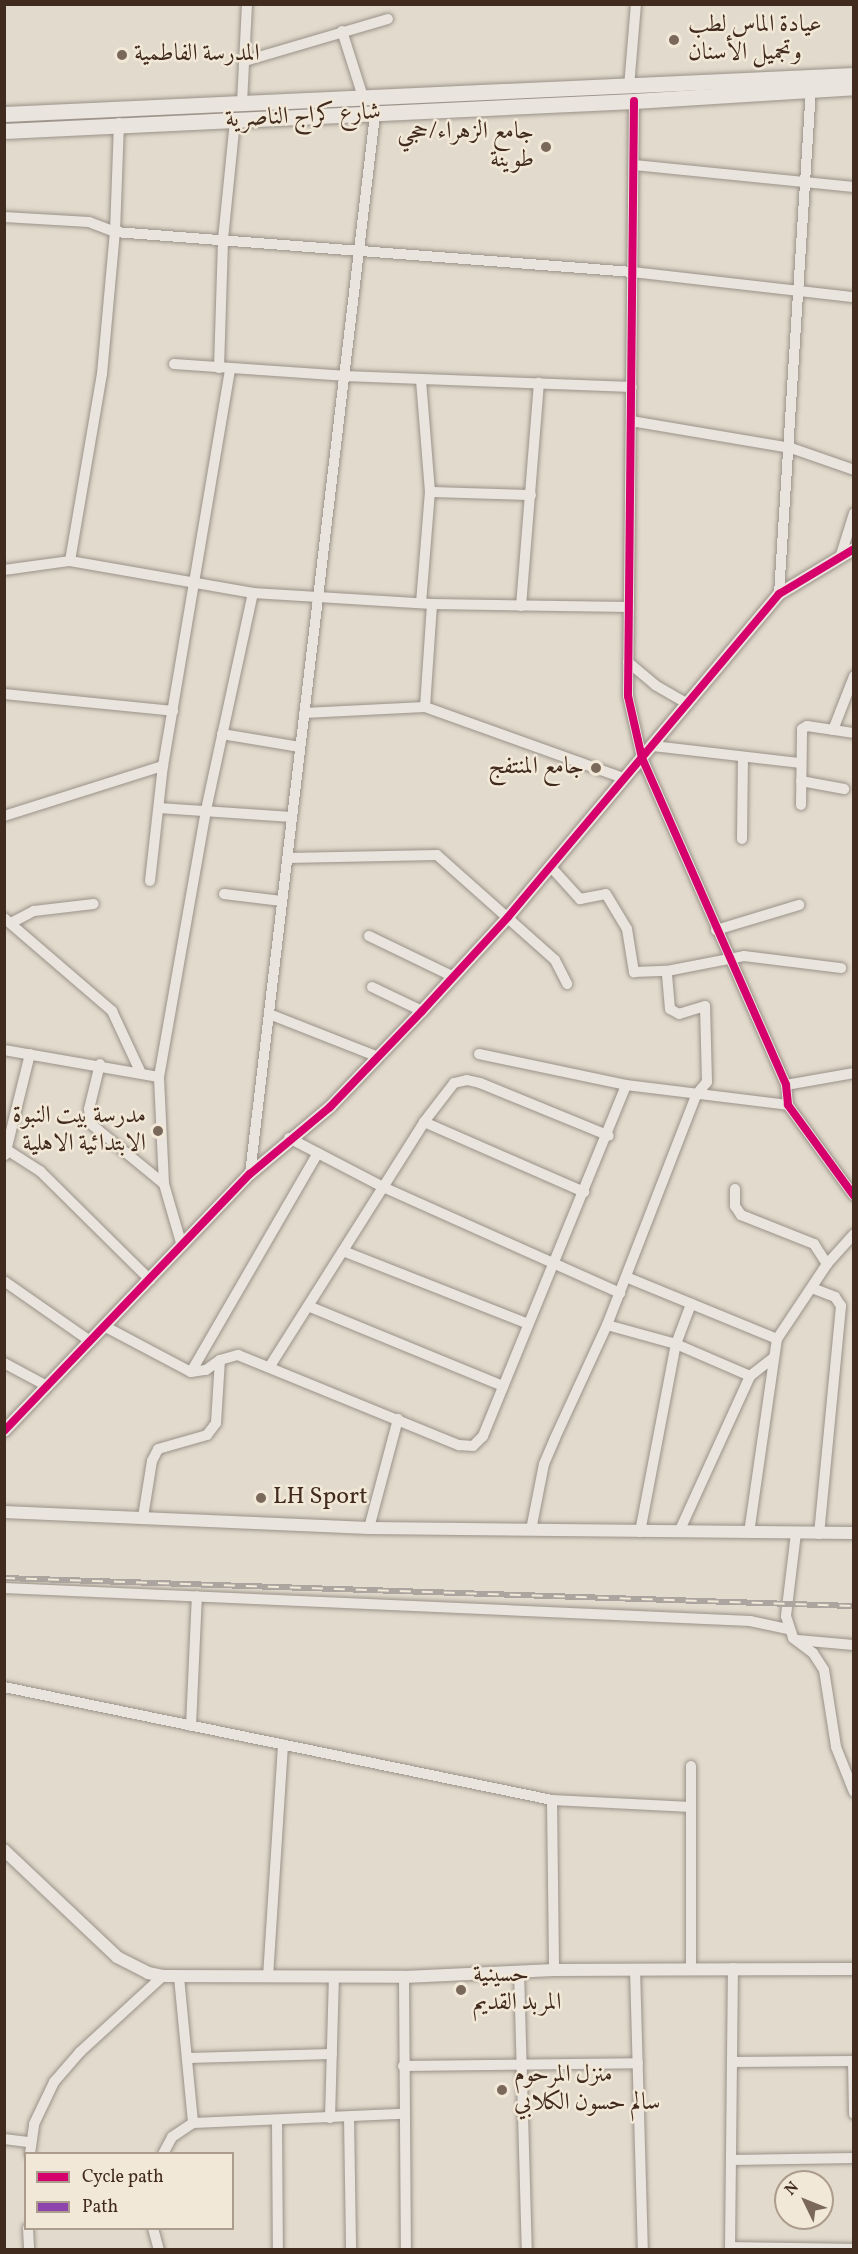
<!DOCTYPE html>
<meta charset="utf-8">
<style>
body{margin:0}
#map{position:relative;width:858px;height:2254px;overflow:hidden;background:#e2dacc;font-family:Vollkorn,Amiri,serif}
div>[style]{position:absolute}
.roads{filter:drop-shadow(0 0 2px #9a9289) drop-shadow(0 0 2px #9a9289)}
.minor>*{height:10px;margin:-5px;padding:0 5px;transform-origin:5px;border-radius:5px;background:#e9e4dd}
.tertiary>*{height:12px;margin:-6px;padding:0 6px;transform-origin:6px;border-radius:6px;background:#e9e4dd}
.secondary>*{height:15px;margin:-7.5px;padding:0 7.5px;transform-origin:7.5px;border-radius:7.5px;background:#e9e4dd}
.rail>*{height:6px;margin-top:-3px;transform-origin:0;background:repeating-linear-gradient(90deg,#f2e8d8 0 11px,#aca59f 0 22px);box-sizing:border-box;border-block:2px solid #aca59f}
.quiet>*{height:6px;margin-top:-3px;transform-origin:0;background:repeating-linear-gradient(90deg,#8e44ad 0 12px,transparent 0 18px)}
.cycleway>*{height:8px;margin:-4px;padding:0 4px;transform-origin:4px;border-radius:4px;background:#d6006c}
.dots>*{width:16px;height:16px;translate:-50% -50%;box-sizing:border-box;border:3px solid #f2e8d8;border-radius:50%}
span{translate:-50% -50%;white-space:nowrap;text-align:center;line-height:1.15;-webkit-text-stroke:5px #f2e8d8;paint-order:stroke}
.poi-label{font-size:24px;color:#412a1e}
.left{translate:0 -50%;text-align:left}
.right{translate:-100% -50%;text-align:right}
.street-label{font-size:24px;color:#412a1e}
.frame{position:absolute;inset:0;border:6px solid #412a1e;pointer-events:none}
.legend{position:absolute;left:24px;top:2152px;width:210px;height:78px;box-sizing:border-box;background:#f2e8d8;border:2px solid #ab9c8e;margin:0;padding:8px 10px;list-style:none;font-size:18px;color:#412a1e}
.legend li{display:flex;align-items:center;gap:12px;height:30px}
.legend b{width:30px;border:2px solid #ab9c8e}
.north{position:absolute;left:774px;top:2170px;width:60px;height:60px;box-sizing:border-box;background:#f2e8d8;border:2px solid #ab9c8e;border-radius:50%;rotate:313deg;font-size:16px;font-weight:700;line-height:24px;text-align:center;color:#412a1e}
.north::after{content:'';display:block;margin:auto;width:21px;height:27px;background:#79685b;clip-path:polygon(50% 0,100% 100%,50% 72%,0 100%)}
</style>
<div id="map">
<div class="roads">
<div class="minor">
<i style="left:342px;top:31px;width:69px;rotate:72.3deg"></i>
<i style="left:245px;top:61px;width:149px;rotate:-16.4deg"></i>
<i style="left:629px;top:87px;width:83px;rotate:-85.2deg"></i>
<i style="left:634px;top:101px;width:595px;rotate:90.58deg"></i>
<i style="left:628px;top:696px;width:64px;rotate:77.3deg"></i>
<i style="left:642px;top:758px;width:357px;rotate:66.2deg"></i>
<i style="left:786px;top:1085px;width:20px;rotate:84deg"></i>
<i style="left:788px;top:1105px;width:112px;rotate:54deg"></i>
<i style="left:242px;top:103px;width:99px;rotate:-87.1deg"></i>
<i style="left:634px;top:165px;width:221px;rotate:5.7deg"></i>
<i style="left:4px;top:217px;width:85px;rotate:3.4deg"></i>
<i style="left:89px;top:222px;width:28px;rotate:21deg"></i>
<i style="left:115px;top:232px;width:520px;rotate:4.42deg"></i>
<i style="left:633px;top:272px;width:222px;rotate:6.5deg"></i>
<i style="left:174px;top:364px;width:170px;rotate:4deg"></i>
<i style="left:344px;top:376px;width:288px;rotate:2.2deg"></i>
<i style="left:219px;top:368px;width:129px;rotate:-88.2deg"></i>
<i style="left:223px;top:239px;width:119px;rotate:-84.2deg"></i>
<i style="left:631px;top:421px;width:162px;rotate:9.6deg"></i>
<i style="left:791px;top:448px;width:67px;rotate:19.2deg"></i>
<i style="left:430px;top:492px;width:101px;rotate:1.7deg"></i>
<i style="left:840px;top:558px;width:47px;rotate:-72.7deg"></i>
<i style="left:70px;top:561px;width:190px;rotate:-80.3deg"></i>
<i style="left:102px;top:374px;width:143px;rotate:-84.8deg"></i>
<i style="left:115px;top:232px;width:109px;rotate:-87.9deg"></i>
<i style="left:4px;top:570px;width:67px;rotate:-7.8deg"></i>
<i style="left:70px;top:561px;width:186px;rotate:9.9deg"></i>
<i style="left:253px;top:593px;width:179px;rotate:3.5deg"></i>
<i style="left:432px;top:604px;width:197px;rotate:0.9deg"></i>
<i style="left:779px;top:594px;width:507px;rotate:-86.38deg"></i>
<i style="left:421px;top:603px;width:111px;rotate:-85.4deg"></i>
<i style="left:430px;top:492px;width:113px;rotate:-94.6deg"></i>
<i style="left:521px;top:606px;width:224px;rotate:-85.4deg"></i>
<i style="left:628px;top:662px;width:35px;rotate:40deg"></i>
<i style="left:655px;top:685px;width:38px;rotate:30deg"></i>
<i style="left:4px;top:694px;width:170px;rotate:5.7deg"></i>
<i style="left:425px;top:707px;width:103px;rotate:-86.1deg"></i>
<i style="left:304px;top:713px;width:121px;rotate:-2.8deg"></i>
<i style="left:425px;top:707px;width:210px;rotate:19.7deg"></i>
<i style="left:833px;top:730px;width:58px;rotate:-68.7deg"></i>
<i style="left:222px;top:734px;width:79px;rotate:9.5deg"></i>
<i style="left:653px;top:746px;width:149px;rotate:6.6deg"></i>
<i style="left:801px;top:781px;width:44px;rotate:10.5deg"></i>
<i style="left:801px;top:805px;width:76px;rotate:-89.2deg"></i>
<i style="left:802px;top:729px;width:6px;rotate:-31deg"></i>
<i style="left:807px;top:726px;width:48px;rotate:8.5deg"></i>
<i style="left:159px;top:808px;width:133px;rotate:3.9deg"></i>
<i style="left:4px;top:816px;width:167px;rotate:-17.5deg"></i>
<i style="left:742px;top:839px;width:80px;rotate:-89.3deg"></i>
<i style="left:287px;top:858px;width:150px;rotate:-1.1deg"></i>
<i style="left:437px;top:855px;width:158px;rotate:41.7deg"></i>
<i style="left:555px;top:960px;width:27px;rotate:63deg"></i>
<i style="left:550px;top:866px;width:45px;rotate:47.7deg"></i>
<i style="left:580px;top:899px;width:26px;rotate:-11deg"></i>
<i style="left:606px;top:894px;width:41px;rotate:59deg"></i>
<i style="left:627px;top:929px;width:44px;rotate:80.8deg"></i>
<i style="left:634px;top:972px;width:33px;rotate:-2deg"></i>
<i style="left:667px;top:971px;width:78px;rotate:-11deg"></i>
<i style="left:744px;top:956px;width:98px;rotate:7.1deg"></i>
<i style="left:150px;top:881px;width:116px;rotate:-83.6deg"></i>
<i style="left:163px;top:766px;width:403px;rotate:-80.4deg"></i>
<i style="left:224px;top:894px;width:58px;rotate:6.9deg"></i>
<i style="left:4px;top:918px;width:143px;rotate:40.7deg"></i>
<i style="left:112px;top:1011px;width:66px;rotate:65deg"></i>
<i style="left:11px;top:923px;width:26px;rotate:-28deg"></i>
<i style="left:34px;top:911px;width:60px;rotate:-6.7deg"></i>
<i style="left:716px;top:930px;width:87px;rotate:-16.8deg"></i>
<i style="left:369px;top:936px;width:92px;rotate:25.7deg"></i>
<i style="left:372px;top:987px;width:55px;rotate:25.6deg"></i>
<i style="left:269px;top:1014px;width:117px;rotate:21.5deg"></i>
<i style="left:4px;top:1050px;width:157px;rotate:9.9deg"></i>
<i style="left:479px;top:1054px;width:150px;rotate:11.9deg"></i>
<i style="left:626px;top:1085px;width:163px;rotate:7deg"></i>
<i style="left:100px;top:1064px;width:46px;rotate:103.7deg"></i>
<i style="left:89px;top:1109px;width:15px;rotate:82deg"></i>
<i style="left:91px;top:1124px;width:94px;rotate:39.4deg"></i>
<i style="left:786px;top:1085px;width:69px;rotate:-10deg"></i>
<i style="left:424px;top:1122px;width:175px;rotate:23.6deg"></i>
<i style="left:289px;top:1138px;width:106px;rotate:27.5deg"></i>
<i style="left:383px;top:1187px;width:260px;rotate:24.1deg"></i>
<i style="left:4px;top:1148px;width:43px;rotate:32.6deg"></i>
<i style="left:40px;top:1171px;width:155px;rotate:44.7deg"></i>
<i style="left:5px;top:1155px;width:104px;rotate:-76.1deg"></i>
<i style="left:250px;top:1174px;width:1067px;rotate:-83.27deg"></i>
<i style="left:735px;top:1189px;width:17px;rotate:90deg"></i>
<i style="left:735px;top:1206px;width:11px;rotate:56deg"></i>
<i style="left:741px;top:1215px;width:79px;rotate:21.7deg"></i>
<i style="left:814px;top:1244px;width:24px;rotate:57deg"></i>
<i style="left:182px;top:1246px;width:65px;rotate:-106.2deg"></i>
<i style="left:164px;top:1184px;width:107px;rotate:-92.7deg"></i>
<i style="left:159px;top:1077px;width:271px;rotate:-80deg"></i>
<i style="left:206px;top:810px;width:222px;rotate:-77.8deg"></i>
<i style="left:343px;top:1251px;width:199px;rotate:21.5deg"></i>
<i style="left:626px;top:1277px;width:163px;rotate:22.3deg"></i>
<i style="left:4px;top:1281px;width:105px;rotate:34.9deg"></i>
<i style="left:812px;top:1288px;width:25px;rotate:21deg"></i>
<i style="left:835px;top:1297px;width:11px;rotate:56deg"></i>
<i style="left:841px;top:1306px;width:229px;rotate:95.5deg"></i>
<i style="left:308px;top:1306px;width:211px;rotate:22.3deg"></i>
<i style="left:607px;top:1325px;width:72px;rotate:15.4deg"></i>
<i style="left:676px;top:1344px;width:81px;rotate:23.4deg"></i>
<i style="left:104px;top:1326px;width:98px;rotate:27.9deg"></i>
<i style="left:191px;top:1372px;width:15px;rotate:-8deg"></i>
<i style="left:206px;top:1370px;width:17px;rotate:-36deg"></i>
<i style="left:220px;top:1360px;width:19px;rotate:-16deg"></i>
<i style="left:238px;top:1355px;width:239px;rotate:22.2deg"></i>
<i style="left:459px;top:1445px;width:14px;rotate:4deg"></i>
<i style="left:473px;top:1446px;width:14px;rotate:-45deg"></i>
<i style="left:483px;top:1436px;width:379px;rotate:-67.8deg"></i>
<i style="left:4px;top:1363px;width:49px;rotate:28.1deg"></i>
<i style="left:270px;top:1366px;width:289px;rotate:-57.7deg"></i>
<i style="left:424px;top:1122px;width:49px;rotate:-52.4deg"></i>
<i style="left:454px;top:1083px;width:13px;rotate:-13deg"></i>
<i style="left:467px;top:1080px;width:13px;rotate:13deg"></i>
<i style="left:480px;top:1083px;width:139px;rotate:22.3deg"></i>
<i style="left:191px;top:1372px;width:253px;rotate:-59.9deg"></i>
<i style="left:143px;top:1517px;width:57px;rotate:-80.9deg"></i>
<i style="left:152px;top:1461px;width:13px;rotate:-63deg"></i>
<i style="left:158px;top:1449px;width:51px;rotate:-15.9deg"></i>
<i style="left:207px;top:1435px;width:15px;rotate:-53deg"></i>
<i style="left:216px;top:1423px;width:63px;rotate:-86.4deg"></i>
<i style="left:369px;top:1528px;width:113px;rotate:-75.1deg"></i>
<i style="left:531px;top:1530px;width:67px;rotate:-78.9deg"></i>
<i style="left:544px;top:1464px;width:28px;rotate:-67deg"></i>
<i style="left:555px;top:1438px;width:124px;rotate:-65.3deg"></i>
<i style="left:607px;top:1325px;width:247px;rotate:-68.8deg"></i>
<i style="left:696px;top:1095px;width:17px;rotate:-50deg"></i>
<i style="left:707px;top:1082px;width:76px;rotate:-91.5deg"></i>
<i style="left:705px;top:1006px;width:27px;rotate:163deg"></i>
<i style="left:679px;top:1014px;width:10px;rotate:-151deg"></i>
<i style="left:670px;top:1009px;width:38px;rotate:-95deg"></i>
<i style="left:640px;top:1532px;width:191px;rotate:-79.2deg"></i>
<i style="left:676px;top:1344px;width:43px;rotate:-69.4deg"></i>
<i style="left:679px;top:1532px;width:171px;rotate:-65.5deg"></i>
<i style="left:750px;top:1376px;width:29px;rotate:-38deg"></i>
<i style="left:749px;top:1533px;width:196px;rotate:-81.8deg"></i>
<i style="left:777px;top:1339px;width:90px;rotate:-56.3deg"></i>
<i style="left:827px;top:1264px;width:40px;rotate:-48deg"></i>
<i style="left:796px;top:1533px;width:84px;rotate:96.9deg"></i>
<i style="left:786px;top:1616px;width:23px;rotate:72deg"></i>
<i style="left:793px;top:1638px;width:25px;rotate:37deg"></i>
<i style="left:813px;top:1653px;width:20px;rotate:57deg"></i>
<i style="left:824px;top:1670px;width:78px;rotate:81.1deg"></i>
<i style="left:836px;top:1747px;width:48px;rotate:68.2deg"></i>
<i style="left:4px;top:1588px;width:747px;rotate:2.53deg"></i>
<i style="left:750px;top:1621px;width:40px;rotate:12deg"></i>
<i style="left:797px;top:1640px;width:57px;rotate:5deg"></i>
<i style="left:4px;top:1687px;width:560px;rotate:11.65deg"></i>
<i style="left:552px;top:1800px;width:139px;rotate:2.9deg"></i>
<i style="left:191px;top:1726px;width:130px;rotate:-87.4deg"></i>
<i style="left:552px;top:1800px;width:170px;rotate:89.3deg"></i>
<i style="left:691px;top:1968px;width:202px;rotate:-90deg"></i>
<i style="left:635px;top:1969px;width:281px;rotate:88.4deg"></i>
<i style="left:519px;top:1971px;width:279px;rotate:88.4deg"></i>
<i style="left:179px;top:1977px;width:147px;rotate:84.5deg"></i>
<i style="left:268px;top:1977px;width:233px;rotate:-86.3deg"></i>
<i style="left:404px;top:1977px;width:273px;rotate:89.6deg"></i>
<i style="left:188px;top:2058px;width:144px;rotate:-1.6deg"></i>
<i style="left:853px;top:2061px;width:53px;rotate:88.9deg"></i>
<i style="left:732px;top:2062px;width:122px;rotate:-0.5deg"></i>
<i style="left:403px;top:2066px;width:235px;rotate:-0.7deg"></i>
<i style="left:349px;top:2117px;width:133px;rotate:89.1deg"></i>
<i style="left:330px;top:2118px;width:141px;rotate:-88.4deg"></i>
<i style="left:277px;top:2121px;width:129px;rotate:89.6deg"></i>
<i style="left:4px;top:2139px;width:26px;rotate:7deg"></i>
<i style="left:30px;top:2154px;width:30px;rotate:-82deg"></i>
<i style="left:34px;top:2124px;width:47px;rotate:-64.5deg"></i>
<i style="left:54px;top:2082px;width:40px;rotate:-49deg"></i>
<i style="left:80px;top:2052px;width:113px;rotate:-42.5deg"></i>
<i style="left:163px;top:2154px;width:19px;rotate:-62deg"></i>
<i style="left:172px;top:2137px;width:25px;rotate:-34deg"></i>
<i style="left:193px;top:2123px;width:210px;rotate:-2.5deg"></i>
<i style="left:731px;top:2160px;width:123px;rotate:-0.9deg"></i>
<i style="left:28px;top:2228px;width:22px;rotate:87deg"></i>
<i style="left:153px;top:2228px;width:23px;rotate:75deg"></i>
<i style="left:730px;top:2247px;width:124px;rotate:0.9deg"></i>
<i style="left:730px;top:2250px;width:282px;rotate:-89.4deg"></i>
</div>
<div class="tertiary">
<i style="left:4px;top:1431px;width:356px;rotate:-46.3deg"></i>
<i style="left:250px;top:1174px;width:104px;rotate:-39.9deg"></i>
<i style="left:330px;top:1107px;width:133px;rotate:-46.2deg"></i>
<i style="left:422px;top:1011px;width:127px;rotate:-47.5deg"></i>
<i style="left:508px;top:917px;width:422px;rotate:-50deg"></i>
<i style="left:779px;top:594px;width:87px;rotate:-31deg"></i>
<i style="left:4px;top:1512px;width:365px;rotate:2.5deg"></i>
<i style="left:369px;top:1528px;width:485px;rotate:0.6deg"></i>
<i style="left:4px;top:1850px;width:156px;rotate:43.4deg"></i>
<i style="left:117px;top:1957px;width:35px;rotate:27deg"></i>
<i style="left:148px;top:1973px;width:15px;rotate:11deg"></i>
<i style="left:163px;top:1976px;width:241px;rotate:0.2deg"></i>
<i style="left:404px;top:1977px;width:150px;rotate:-2.7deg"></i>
<i style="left:554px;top:1970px;width:300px;rotate:-0.2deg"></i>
</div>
<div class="secondary">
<i style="left:4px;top:114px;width:851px;rotate:-2.63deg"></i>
<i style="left:4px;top:131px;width:631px;rotate:-2.73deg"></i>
<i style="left:634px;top:101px;width:220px;rotate:-3.6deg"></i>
</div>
</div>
<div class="rail">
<i style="left:4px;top:1578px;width:850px;rotate:1.89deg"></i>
</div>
<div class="quiet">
<i style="left:4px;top:1148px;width:2px"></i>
</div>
<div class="cycleway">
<i style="left:634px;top:101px;width:595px;rotate:90.58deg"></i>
<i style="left:628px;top:696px;width:64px;rotate:77.3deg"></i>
<i style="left:642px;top:758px;width:357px;rotate:66.2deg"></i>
<i style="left:786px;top:1085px;width:20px;rotate:84deg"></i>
<i style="left:788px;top:1105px;width:112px;rotate:54deg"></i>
<i style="left:4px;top:1431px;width:356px;rotate:-46.3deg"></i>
<i style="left:250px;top:1174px;width:104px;rotate:-39.9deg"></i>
<i style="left:330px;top:1107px;width:133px;rotate:-46.2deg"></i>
<i style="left:422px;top:1011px;width:127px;rotate:-47.5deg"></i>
<i style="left:508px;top:917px;width:422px;rotate:-50deg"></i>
<i style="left:779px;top:594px;width:87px;rotate:-31deg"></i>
</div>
<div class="dots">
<i style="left:674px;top:40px;background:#79685b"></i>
<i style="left:122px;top:55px;background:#79685b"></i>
<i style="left:546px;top:147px;background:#79685b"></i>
<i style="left:596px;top:768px;background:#79685b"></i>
<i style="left:158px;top:1131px;background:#79685b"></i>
<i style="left:261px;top:1498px;background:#79685b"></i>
<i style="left:461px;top:1990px;background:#79685b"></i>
<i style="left:502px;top:2090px;background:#79685b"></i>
</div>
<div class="poi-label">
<span class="left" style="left:688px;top:40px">عيادة الماس لطب<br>وتجميل الأسنان</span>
<span class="left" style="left:134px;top:55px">المدرسة الفاطمية</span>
<span class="right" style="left:534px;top:147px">جامع الزهراء/حجي<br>طوينة</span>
<span class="right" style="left:584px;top:768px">جامع المنتفج</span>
<span class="right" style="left:146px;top:1131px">مدرسة بيت النبوة<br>الابتدائية الاهلية</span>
<span class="left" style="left:273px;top:1498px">LH Sport</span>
<span class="left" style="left:473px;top:1990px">حسينية<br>المربد القديم</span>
<span class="left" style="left:514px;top:2090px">منزل المرحوم<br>سالم حسون الكلابي</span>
</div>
<div class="street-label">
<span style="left:303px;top:117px;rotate:-3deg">شارع كراج الناصرية</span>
</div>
<div class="frame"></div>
<ul class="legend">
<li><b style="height:8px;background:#d6006c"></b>Cycle path</li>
<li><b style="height:8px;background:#8e44ad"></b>Path</li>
</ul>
<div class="north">N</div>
</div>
